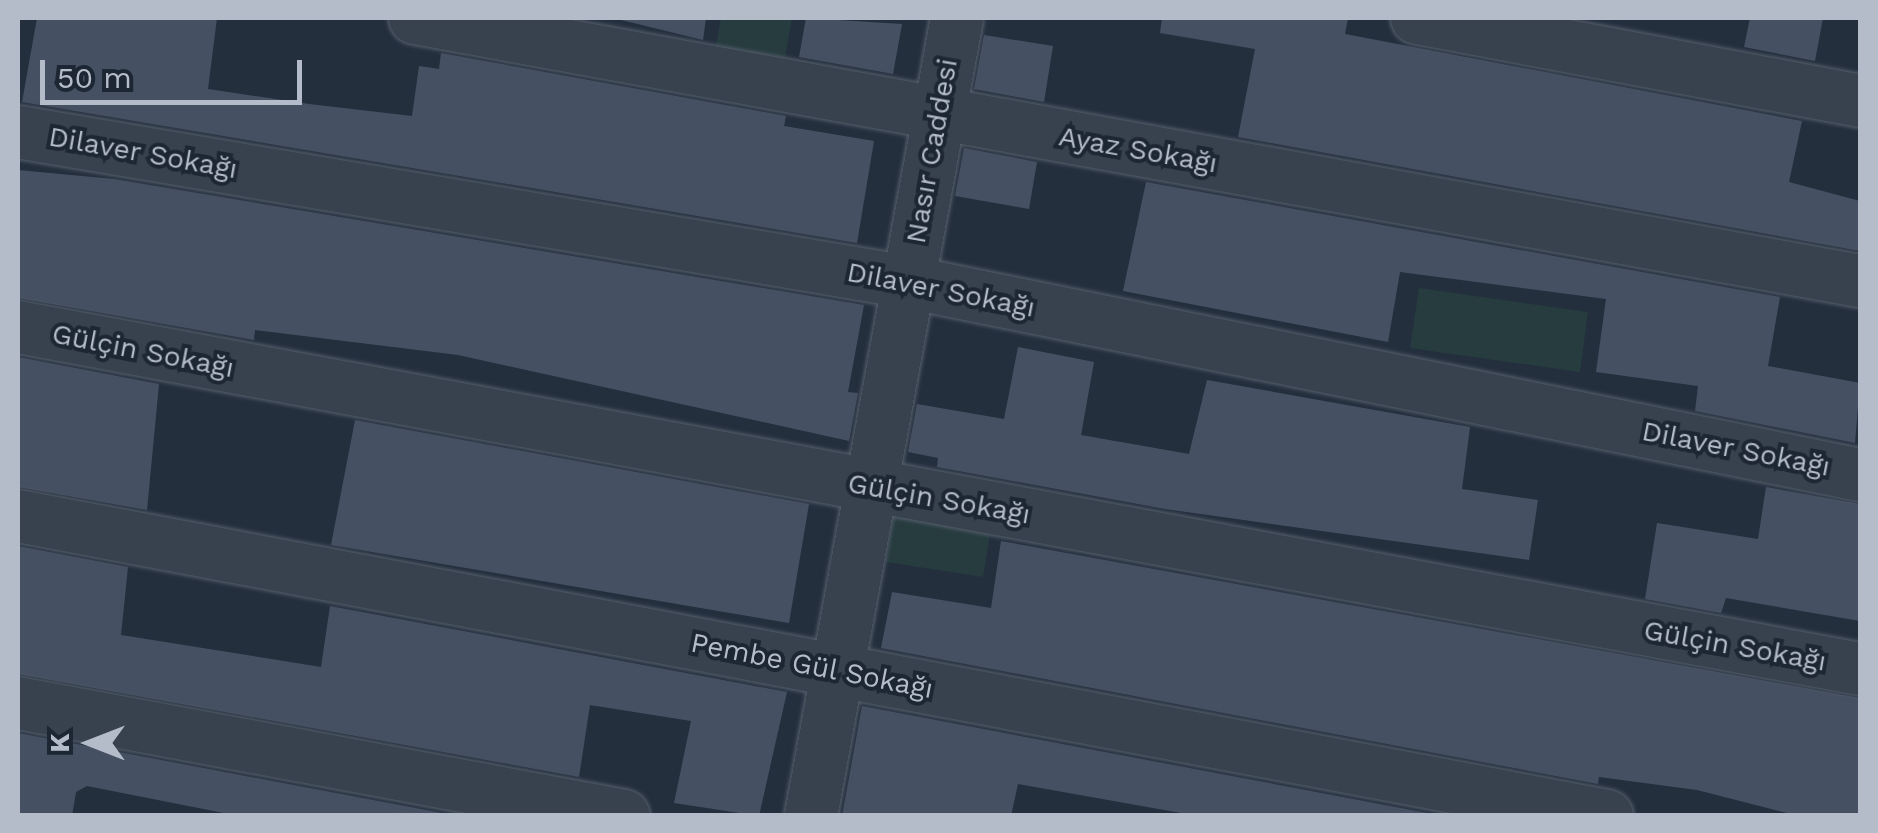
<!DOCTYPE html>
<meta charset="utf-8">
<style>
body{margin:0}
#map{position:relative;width:1878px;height:833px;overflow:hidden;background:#242f3e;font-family:"Work Sans",sans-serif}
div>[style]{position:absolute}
.green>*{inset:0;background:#263c3f}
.building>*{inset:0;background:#455162}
.roads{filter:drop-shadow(0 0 2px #565f6c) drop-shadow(0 0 2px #565f6c)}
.minor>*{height:52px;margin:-26px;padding:0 26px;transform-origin:26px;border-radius:26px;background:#38414e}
span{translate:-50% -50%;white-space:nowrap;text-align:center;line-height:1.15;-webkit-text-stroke:8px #1d2633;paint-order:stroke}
.street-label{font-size:28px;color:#b4bcc9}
.frame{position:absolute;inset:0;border:20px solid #b4bcc9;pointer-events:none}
.north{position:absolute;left:40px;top:693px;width:100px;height:100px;-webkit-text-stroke:8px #1d2633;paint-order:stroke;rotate:270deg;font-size:28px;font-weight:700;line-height:40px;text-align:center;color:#b4bcc9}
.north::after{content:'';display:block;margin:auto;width:35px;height:45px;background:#b4bcc9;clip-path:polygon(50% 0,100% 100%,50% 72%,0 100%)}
.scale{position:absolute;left:40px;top:60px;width:262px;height:45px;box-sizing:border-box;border:5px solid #b4bcc9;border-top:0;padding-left:12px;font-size:30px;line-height:35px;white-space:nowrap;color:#b4bcc9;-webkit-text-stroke:8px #1d2633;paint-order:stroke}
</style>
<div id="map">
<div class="green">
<i style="clip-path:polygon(721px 18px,792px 18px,785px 58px,716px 46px)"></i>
<i style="clip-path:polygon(1419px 288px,1588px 312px,1580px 372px,1410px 348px)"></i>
<i style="clip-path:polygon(897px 488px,995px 504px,983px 577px,886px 562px)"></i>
</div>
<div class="building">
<i style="clip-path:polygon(37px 18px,217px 18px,208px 89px,309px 104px,412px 116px,419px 66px,439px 69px,441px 53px,786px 116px,784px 126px,874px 141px,857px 243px,22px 102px)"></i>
<i style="clip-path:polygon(613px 18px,706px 18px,703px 40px)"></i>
<i style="clip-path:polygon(806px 18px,902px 24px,893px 74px,799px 57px)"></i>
<i style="clip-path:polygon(1162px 18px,1348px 18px,1345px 34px,1802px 121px,1789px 182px,1860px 201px,1860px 251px,1238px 137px,1255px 49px,1160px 33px)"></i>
<i style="clip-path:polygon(1750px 18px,1823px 18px,1815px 61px,1744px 47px)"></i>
<i style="clip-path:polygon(984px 35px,1053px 46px,1044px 102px,974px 89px)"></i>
<i style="clip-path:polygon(964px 148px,1037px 162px,1029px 209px,955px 196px)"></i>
<i style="clip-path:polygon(18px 170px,114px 179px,864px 305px,848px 392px,858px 393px,849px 441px,458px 355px,255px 330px,254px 340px,18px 298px)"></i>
<i style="clip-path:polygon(1146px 182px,1780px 297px,1768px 366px,1860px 383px,1855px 443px,1695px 411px,1698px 386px,1596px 372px,1606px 299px,1400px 272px,1388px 342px,1123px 291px)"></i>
<i style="clip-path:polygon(1018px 347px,1094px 362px,1081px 435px,1189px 454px,1207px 380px,1470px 427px,1462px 489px,1538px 500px,1529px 560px,1165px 509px,937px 467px,938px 458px,908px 452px,917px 404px,1004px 419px)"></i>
<i style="clip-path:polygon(18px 357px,159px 384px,147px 510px,18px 487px)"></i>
<i style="clip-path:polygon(355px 420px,809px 504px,789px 623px,331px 545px)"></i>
<i style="clip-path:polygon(1766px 487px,1860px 504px,1860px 621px,1726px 598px,1721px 613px,1645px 599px,1657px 523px,1758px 539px)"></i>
<i style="clip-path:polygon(1001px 541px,1860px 698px,1860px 816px,1799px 816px,1697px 790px,1599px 777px,1598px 784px,881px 648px,892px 592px,991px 608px)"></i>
<i style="clip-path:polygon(18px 546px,128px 567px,121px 635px,321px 667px,330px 606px,787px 692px,759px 816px,674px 803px,691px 721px,590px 705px,579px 777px,18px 674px)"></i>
<i style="clip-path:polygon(862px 706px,1443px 816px,1198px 816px,1018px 784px,1011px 816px,842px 816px)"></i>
<i style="clip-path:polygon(18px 733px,458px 816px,239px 816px,87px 786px,76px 792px,72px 816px,18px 816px)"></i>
</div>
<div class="roads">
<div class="minor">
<i style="left:415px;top:18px;width:1469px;rotate:10.32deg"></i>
<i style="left:1417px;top:18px;width:451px;rotate:10.6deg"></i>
<i style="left:18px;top:132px;width:903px;rotate:9.57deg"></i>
<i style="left:908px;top:282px;width:971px;rotate:11.46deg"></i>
<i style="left:18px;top:327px;width:1873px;rotate:10.52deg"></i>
<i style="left:18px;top:516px;width:1617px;rotate:10.69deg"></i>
<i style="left:18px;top:703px;width:616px;rotate:10.56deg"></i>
<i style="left:811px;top:816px;width:811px;rotate:-79.63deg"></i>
</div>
</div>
<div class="street-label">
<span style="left:1138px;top:150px;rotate:10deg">Ayaz Sokağı</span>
<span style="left:932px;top:151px;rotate:-80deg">Nasır Caddesi</span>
<span style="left:143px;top:153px;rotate:10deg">Dilaver Sokağı</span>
<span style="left:941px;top:290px;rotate:11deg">Dilaver Sokağı</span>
<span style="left:143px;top:351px;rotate:11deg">Gülçin Sokağı</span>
<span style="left:1736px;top:449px;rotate:11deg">Dilaver Sokağı</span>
<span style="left:939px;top:499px;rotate:10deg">Gülçin Sokağı</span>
<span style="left:1735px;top:646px;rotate:10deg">Gülçin Sokağı</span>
<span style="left:812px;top:666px;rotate:11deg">Pembe Gül Sokağı</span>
</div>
<div class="frame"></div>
<div class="north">K</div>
<div class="scale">50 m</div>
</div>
